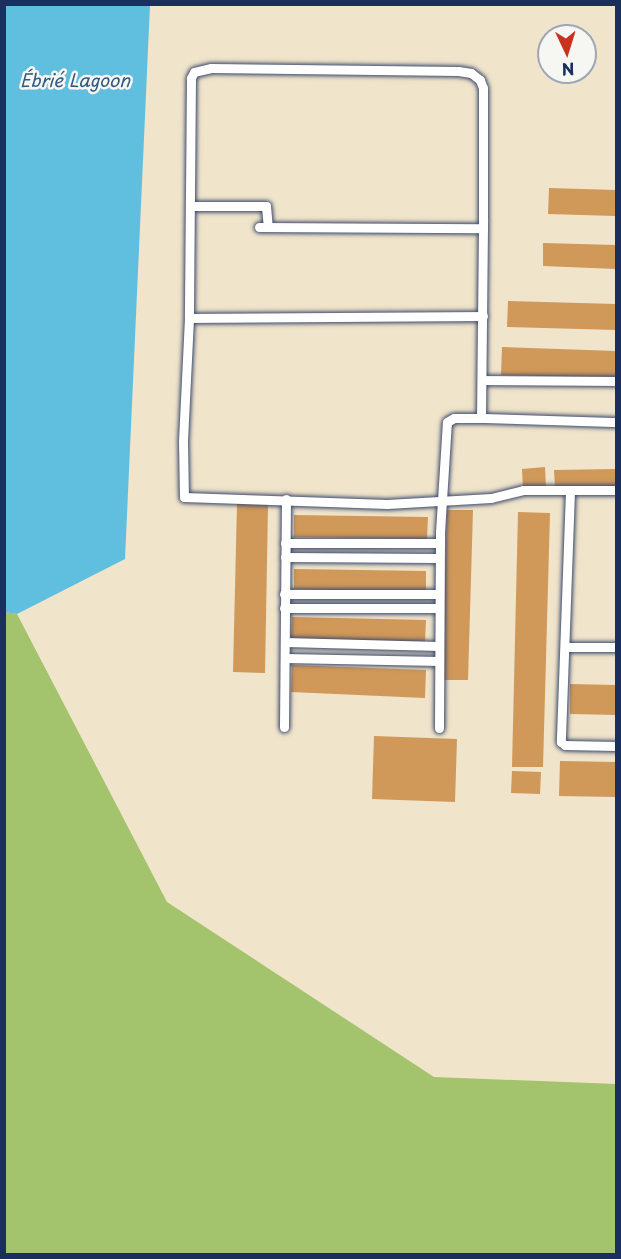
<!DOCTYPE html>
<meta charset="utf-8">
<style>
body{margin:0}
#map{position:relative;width:621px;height:1259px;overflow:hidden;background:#f0e4ca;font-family:"Playpen Sans",sans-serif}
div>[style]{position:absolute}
.green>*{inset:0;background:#a3c46c}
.water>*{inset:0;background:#60bede}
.building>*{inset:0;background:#d09859}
.roads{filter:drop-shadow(0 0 2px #3b4a6e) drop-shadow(0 0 2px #3b4a6e)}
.service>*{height:9px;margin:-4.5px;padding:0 4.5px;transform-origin:4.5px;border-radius:4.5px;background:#fff}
span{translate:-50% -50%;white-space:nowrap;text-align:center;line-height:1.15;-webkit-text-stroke:5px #f6f6f2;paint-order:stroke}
.water-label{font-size:18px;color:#305a84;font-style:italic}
.frame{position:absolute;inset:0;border:6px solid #1b2f5e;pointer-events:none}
.north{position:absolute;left:537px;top:24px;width:60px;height:60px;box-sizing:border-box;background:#f6f6f2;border:2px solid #9ea6b7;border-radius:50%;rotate:176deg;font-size:16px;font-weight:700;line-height:24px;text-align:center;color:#1b2f5e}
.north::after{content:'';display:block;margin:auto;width:21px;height:27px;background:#c8321e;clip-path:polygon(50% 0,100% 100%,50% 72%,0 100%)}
</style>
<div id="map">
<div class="green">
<i style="clip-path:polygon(5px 612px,17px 614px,167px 902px,434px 1077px,616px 1084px,616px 1254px,5px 1254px)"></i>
</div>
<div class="water">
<i style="clip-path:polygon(5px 4px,150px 5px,125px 559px,17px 614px,4px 612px)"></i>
</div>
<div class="building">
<i style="clip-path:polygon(549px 188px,616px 190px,616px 216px,548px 214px)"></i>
<i style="clip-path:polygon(543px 243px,616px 245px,616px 269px,543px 266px)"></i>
<i style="clip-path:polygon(508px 301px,616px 304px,616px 330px,507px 327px)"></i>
<i style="clip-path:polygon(502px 347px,616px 351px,616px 378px,501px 375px)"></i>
<i style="clip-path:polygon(545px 467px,546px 488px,523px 490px,522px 469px)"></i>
<i style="clip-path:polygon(616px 469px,616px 487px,555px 489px,554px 470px)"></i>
<i style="clip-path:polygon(237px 504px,268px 505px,265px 673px,233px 672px)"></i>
<i style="clip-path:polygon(447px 510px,473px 510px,468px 680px,442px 680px)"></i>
<i style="clip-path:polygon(518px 512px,550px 513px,543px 767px,512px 767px)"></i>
<i style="clip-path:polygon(294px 515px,428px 517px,427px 539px,294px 537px)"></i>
<i style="clip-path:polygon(294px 569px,426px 571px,426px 592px,294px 589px)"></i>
<i style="clip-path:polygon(292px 617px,426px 620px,425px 642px,291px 639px)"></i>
<i style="clip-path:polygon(292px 665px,426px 670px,425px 698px,291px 692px)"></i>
<i style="clip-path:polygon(570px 684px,616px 685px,616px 715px,570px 714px)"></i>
<i style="clip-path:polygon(374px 736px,457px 739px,455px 802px,372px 799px)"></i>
<i style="clip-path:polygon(560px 761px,616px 762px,616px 797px,559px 796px)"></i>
<i style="clip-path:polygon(512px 771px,541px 772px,540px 794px,511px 793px)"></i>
</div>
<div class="roads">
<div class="service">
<i style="left:190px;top:206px;width:76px"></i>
<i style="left:266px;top:206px;width:21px;rotate:85deg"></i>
<i style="left:259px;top:227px;width:224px;rotate:0.3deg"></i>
<i style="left:189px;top:318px;width:294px;rotate:-0.4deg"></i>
<i style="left:482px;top:380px;width:134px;rotate:0.4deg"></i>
<i style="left:481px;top:418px;width:200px;rotate:-89.4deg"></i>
<i style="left:483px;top:218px;width:130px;rotate:-90deg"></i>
<i style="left:483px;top:88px;width:9px;rotate:-111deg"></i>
<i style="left:480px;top:80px;width:11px;rotate:-142deg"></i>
<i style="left:471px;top:73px;width:13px;rotate:-171deg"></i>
<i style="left:458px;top:71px;width:247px;rotate:-179.3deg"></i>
<i style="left:211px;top:68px;width:17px;rotate:167deg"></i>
<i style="left:194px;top:72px;width:7px;rotate:117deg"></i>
<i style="left:191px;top:78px;width:240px;rotate:90.5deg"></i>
<i style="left:189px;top:318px;width:123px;rotate:92.8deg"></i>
<i style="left:183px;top:441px;width:56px;rotate:89deg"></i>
<i style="left:184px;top:497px;width:203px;rotate:2deg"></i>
<i style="left:387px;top:504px;width:104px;rotate:-3.3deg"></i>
<i style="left:491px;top:498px;width:33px;rotate:-14deg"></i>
<i style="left:523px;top:490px;width:93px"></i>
<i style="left:570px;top:491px;width:251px;rotate:92.1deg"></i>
<i style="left:561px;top:742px;width:5px;rotate:37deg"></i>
<i style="left:565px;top:745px;width:51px;rotate:1.1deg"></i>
<i style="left:285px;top:543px;width:155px"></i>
<i style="left:285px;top:557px;width:154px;rotate:0.4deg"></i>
<i style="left:284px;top:594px;width:155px"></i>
<i style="left:284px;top:608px;width:155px"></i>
<i style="left:285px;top:642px;width:154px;rotate:1.5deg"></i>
<i style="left:565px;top:647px;width:51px"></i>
<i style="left:285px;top:658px;width:154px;rotate:1.1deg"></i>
<i style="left:284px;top:727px;width:228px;rotate:-89.5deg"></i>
<i style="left:439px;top:728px;width:196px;rotate:-89.7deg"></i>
<i style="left:440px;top:532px;width:110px;rotate:-86.4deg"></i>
<i style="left:447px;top:422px;width:8px;rotate:-30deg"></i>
<i style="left:454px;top:418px;width:27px"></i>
<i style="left:481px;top:418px;width:135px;rotate:1.7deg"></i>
</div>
</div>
<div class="water-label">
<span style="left:75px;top:80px">Ébrié Lagoon</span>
</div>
<div class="frame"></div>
<div class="north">N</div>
</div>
